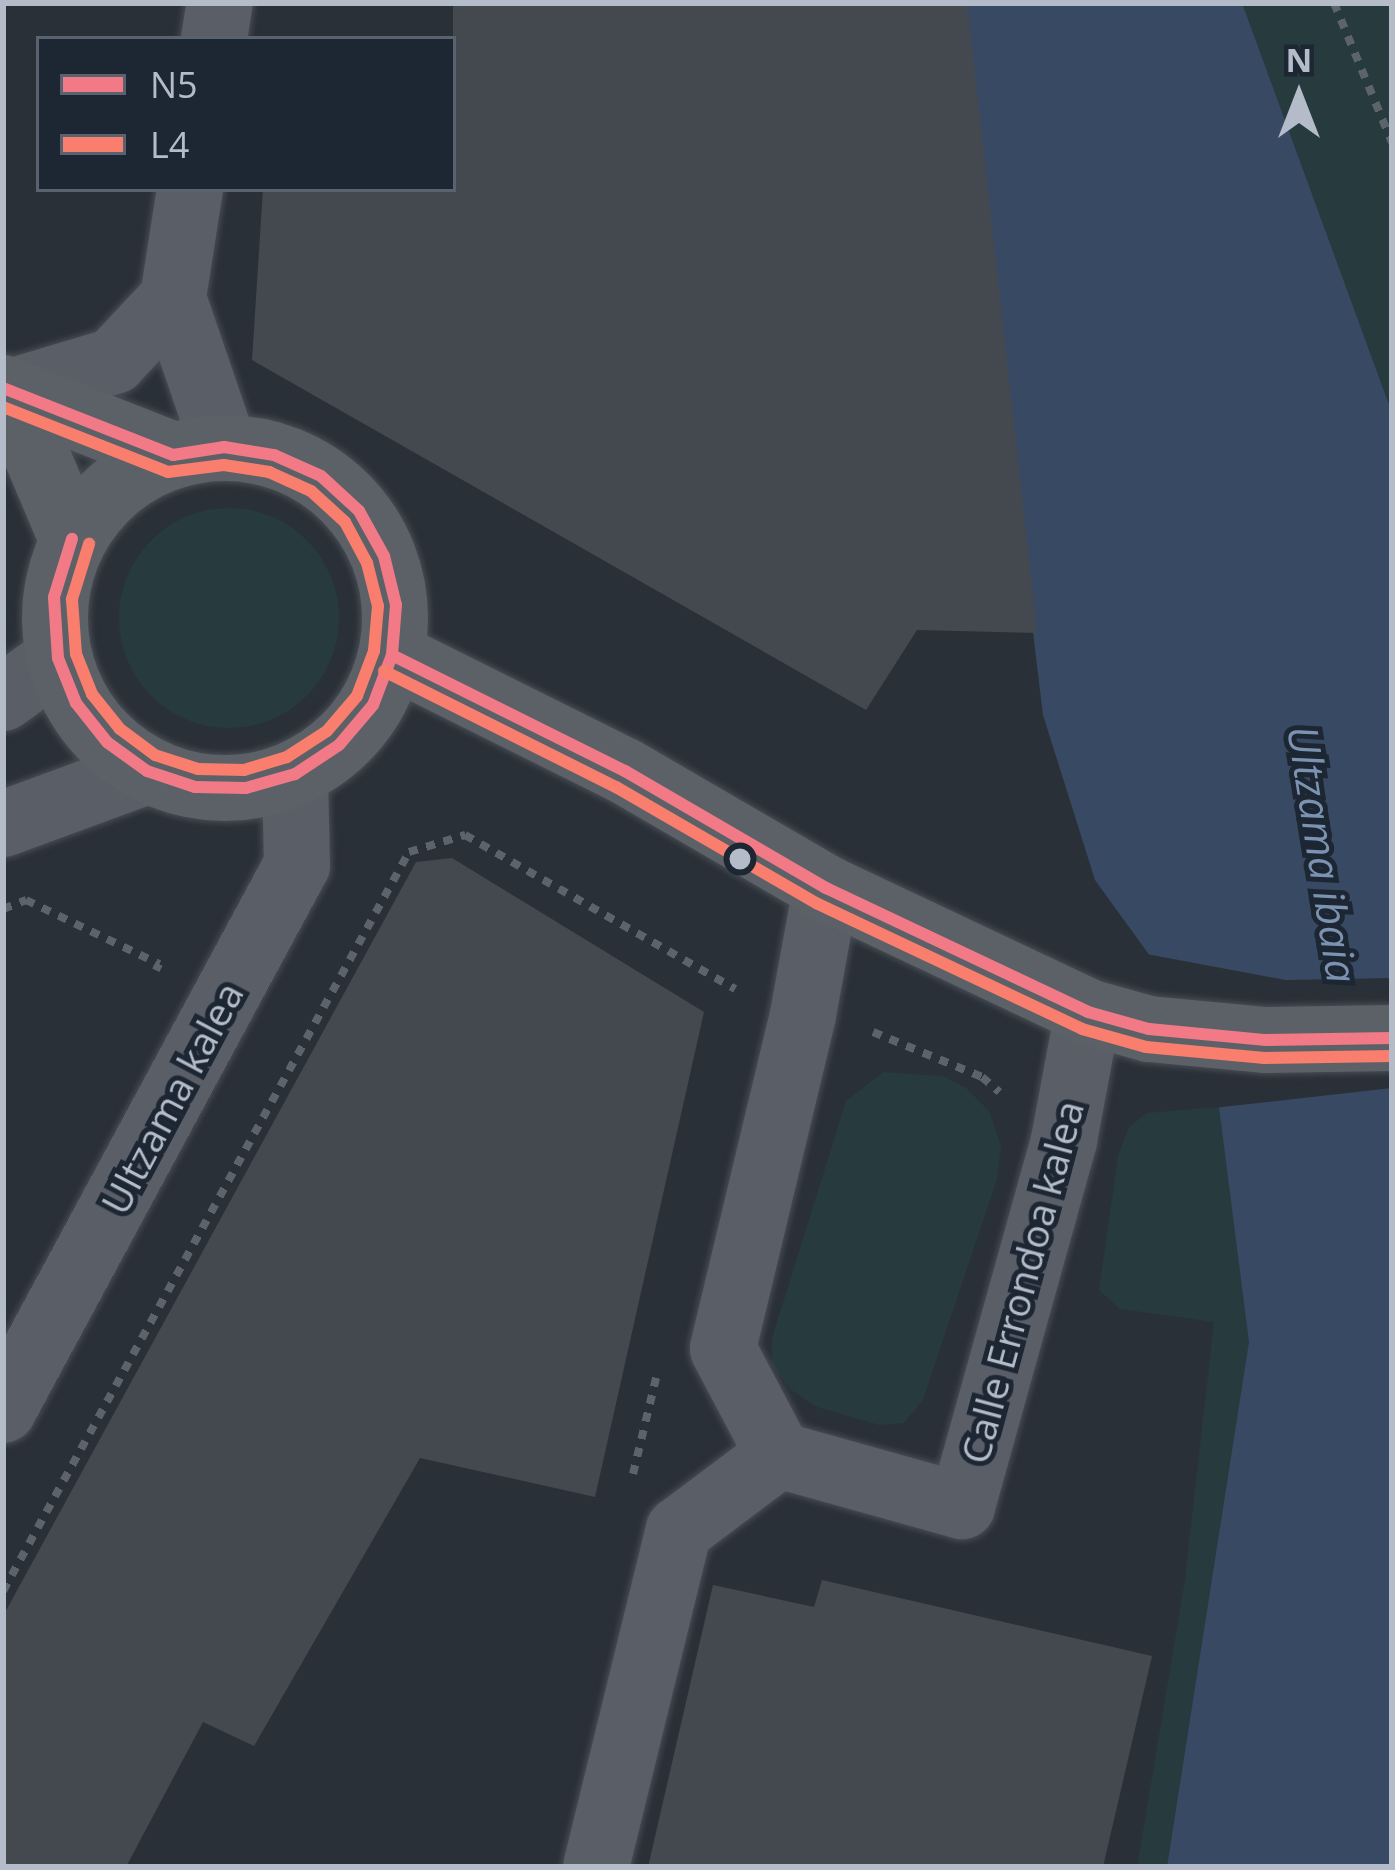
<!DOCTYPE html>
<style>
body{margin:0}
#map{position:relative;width:1395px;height:1870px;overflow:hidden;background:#2a3038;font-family:"Open Sans",sans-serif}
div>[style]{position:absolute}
.green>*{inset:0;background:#273a3e}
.round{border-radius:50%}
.water>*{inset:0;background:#384963}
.pier>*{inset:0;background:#2a3038}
.building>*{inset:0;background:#444950}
.path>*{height:8px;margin-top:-4px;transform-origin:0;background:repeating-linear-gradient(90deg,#5d636a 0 9px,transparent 0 18px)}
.roads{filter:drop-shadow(0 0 3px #484c53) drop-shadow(0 0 3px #484c53)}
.minor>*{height:66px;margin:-33px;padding:0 33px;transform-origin:33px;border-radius:33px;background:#5a5e66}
.major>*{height:66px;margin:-33px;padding:0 33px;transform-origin:33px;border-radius:33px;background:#5c6168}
.major>.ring{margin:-33px;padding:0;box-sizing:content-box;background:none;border:66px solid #5c6168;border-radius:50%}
.bus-1>*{height:12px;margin:-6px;padding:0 6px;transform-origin:6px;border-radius:6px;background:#f27a87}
.bus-2>*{height:12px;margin:-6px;padding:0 6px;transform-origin:6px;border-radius:6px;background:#f97e6e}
.dots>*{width:33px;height:33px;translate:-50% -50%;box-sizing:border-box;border:6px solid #1d2633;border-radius:50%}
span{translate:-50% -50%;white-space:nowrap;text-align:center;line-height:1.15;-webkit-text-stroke:10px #1d2633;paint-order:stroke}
.street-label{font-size:39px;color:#b4bcc9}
.water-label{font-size:42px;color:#7c92b1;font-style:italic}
.frame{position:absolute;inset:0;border:6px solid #b4bcc9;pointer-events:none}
.legend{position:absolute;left:36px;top:36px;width:420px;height:156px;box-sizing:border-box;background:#1d2633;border:3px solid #59626f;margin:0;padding:15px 21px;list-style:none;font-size:36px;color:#b4bcc9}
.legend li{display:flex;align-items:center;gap:24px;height:60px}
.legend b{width:60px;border:3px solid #59626f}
.north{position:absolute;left:1239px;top:36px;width:120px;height:120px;-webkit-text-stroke:9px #1d2633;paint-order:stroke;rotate:0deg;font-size:33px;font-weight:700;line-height:48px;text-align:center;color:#b4bcc9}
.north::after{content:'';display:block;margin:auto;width:42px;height:54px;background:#b4bcc9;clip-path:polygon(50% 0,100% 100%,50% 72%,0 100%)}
</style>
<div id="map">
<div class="green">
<i style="clip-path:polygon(986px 3px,1392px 3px,1392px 1088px,1293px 1189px,1206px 1867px,1137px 1867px,1185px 1579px,1214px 1322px,1120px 1309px,1099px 1290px,1118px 1156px,1129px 1127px,1147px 1113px,1217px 1107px,1150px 956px,1095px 880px)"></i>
<i class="round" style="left:119px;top:508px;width:220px;height:220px"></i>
<i style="clip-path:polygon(883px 1072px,943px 1076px,966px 1088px,989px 1111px,1001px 1145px,997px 1179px,923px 1400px,904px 1423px,879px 1425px,817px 1407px,791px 1390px,772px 1365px,772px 1338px,846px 1101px)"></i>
</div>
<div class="water">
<i style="clip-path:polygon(957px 3px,1242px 3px,1392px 413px,1392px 1867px,1167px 1867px,1249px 1342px,1219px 1107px,1150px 956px,1095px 880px,1043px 715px)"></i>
</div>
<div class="pier">
<i style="clip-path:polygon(1141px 953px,1286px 980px,1392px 978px,1392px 1088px,1213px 1108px)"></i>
</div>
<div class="building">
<i style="clip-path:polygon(453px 3px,967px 3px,1037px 633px,917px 630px,866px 710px,252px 360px,263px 189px,453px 189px)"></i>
<i style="clip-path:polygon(452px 858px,704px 1012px,595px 1497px,420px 1458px,254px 1746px,203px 1722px,126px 1867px,3px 1867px,3px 1616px,416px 862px)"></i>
<i style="clip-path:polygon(822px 1580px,1152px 1656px,1103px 1867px,648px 1867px,713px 1585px,814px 1607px)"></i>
</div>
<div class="path">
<i style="left:1334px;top:3px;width:151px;rotate:67.4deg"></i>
<i style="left:3px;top:909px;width:25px;rotate:-21deg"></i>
<i style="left:26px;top:900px;width:148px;rotate:25.7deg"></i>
<i style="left:159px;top:964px;width:7px;rotate:117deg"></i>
<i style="left:873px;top:1032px;width:118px;rotate:22.4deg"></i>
<i style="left:982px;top:1077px;width:23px;rotate:41deg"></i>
<i style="left:633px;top:1474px;width:99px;rotate:-76.5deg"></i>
<i style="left:3px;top:1591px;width:843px;rotate:-61.22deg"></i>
<i style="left:409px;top:852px;width:59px;rotate:-16.9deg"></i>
<i style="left:465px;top:835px;width:311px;rotate:29.7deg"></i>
</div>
<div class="roads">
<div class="minor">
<i style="left:214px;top:39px;width:36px;rotate:-81deg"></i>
<i style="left:190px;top:189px;width:110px;rotate:98.9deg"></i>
<i style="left:173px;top:298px;width:157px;rotate:71.1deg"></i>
<i style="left:10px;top:392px;width:109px;rotate:-16.6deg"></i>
<i style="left:114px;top:361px;width:86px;rotate:-46.9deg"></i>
<i style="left:3px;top:698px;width:68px;rotate:-36deg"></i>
<i style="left:3px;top:824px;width:153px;rotate:-20.2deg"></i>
<i style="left:826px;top:888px;width:129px;rotate:100.3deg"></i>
<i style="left:803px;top:1015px;width:343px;rotate:103.5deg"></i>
<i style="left:723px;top:1349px;width:120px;rotate:62.2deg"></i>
<i style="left:779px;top:1455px;width:190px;rotate:15.6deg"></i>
<i style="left:962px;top:1506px;width:380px;rotate:-74.4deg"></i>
<i style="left:1064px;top:1140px;width:130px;rotate:-79.4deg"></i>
<i style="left:3px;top:1410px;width:619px;rotate:-61.66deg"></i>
<i style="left:297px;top:865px;width:91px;rotate:-91.3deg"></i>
<i style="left:596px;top:1867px;width:347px;rotate:-76.2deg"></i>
<i style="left:679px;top:1530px;width:125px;rotate:-36.9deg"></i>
</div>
<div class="major">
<i style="left:3px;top:388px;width:183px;rotate:21.5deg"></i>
<i style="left:10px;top:392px;width:160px;rotate:67.1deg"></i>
<i class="ring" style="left:55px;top:448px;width:274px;height:274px"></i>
<i style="left:392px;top:655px;width:260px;rotate:26.5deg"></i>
<i style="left:625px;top:771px;width:233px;rotate:30.2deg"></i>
<i style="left:826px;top:888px;width:290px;rotate:25.3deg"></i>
<i style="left:1088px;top:1012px;width:63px;rotate:15.6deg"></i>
<i style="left:1149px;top:1029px;width:118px;rotate:5.4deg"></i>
<i style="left:1266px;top:1040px;width:126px;rotate:-0.9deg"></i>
</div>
</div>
<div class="bus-1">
<i style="left:3px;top:388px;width:183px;rotate:21.5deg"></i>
<i style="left:173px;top:455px;width:52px;rotate:-8.9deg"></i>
<i style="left:224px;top:447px;width:51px;rotate:9.1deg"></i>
<i style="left:274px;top:455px;width:51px;rotate:24.1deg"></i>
<i style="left:321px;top:476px;width:52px;rotate:42.6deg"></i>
<i style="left:359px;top:511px;width:51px;rotate:60.9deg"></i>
<i style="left:384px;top:556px;width:50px;rotate:76.2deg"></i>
<i style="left:396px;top:605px;width:50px;rotate:94.6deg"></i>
<i style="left:392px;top:655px;width:53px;rotate:110.8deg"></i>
<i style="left:373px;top:705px;width:52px;rotate:130.4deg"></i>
<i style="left:339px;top:745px;width:53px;rotate:146.6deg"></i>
<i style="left:295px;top:774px;width:51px;rotate:164.1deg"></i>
<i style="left:246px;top:788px;width:51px;rotate:-178.9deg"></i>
<i style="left:195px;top:787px;width:51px;rotate:-161.6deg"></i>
<i style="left:147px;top:771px;width:49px;rotate:-144.1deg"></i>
<i style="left:107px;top:742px;width:50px;rotate:-128.5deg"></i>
<i style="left:76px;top:703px;width:48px;rotate:-111.8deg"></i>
<i style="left:58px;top:658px;width:61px;rotate:-93.8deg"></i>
<i style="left:54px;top:597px;width:61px;rotate:-72.8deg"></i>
<i style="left:392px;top:655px;width:260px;rotate:26.5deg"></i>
<i style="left:625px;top:771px;width:233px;rotate:30.2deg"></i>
<i style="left:826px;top:888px;width:290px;rotate:25.3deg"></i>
<i style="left:1088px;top:1012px;width:63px;rotate:15.6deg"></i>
<i style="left:1149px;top:1029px;width:118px;rotate:5.4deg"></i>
<i style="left:1266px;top:1040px;width:126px;rotate:-0.9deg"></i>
</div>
<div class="bus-2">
<i style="left:3px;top:407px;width:177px;rotate:21.5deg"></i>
<i style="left:168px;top:472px;width:56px;rotate:-7.1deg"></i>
<i style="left:224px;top:465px;width:46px;rotate:8.8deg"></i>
<i style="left:269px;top:472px;width:46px;rotate:24.3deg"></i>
<i style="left:311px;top:491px;width:46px;rotate:42.4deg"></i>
<i style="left:345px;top:522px;width:47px;rotate:61.8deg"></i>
<i style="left:367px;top:563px;width:44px;rotate:75.7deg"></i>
<i style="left:378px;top:606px;width:45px;rotate:95.1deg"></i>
<i style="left:374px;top:651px;width:48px;rotate:110.7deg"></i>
<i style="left:357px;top:696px;width:46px;rotate:130.6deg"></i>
<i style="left:327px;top:731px;width:48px;rotate:147deg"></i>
<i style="left:287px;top:757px;width:45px;rotate:163.2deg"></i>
<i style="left:244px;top:770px;width:46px;rotate:-178.8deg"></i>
<i style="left:198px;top:769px;width:45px;rotate:-162deg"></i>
<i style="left:155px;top:755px;width:44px;rotate:-143.4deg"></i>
<i style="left:120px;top:729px;width:45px;rotate:-128.7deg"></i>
<i style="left:92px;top:694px;width:43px;rotate:-111.8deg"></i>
<i style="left:76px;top:654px;width:55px;rotate:-94.2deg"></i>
<i style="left:72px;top:599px;width:58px;rotate:-72.8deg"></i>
<i style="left:384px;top:671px;width:259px;rotate:26.6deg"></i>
<i style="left:616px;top:787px;width:233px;rotate:30.1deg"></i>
<i style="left:818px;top:904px;width:292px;rotate:25.3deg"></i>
<i style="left:1082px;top:1029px;width:66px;rotate:15.7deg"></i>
<i style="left:1146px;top:1047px;width:119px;rotate:5.3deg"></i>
<i style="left:1264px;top:1058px;width:128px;rotate:-0.9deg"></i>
</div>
<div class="dots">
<i style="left:740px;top:859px;background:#b4bcc9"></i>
</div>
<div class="street-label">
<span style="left:172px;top:1098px;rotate:-62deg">Ultzama kalea</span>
<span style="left:1022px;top:1282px;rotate:-75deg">Calle Errondoa kalea</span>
</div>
<div class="water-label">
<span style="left:1323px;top:854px;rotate:81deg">Ultzama ibaia</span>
</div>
<div class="frame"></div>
<ul class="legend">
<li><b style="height:15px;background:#f27a87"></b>N5</li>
<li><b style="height:15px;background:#f97e6e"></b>L4</li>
</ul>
<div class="north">N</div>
</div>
